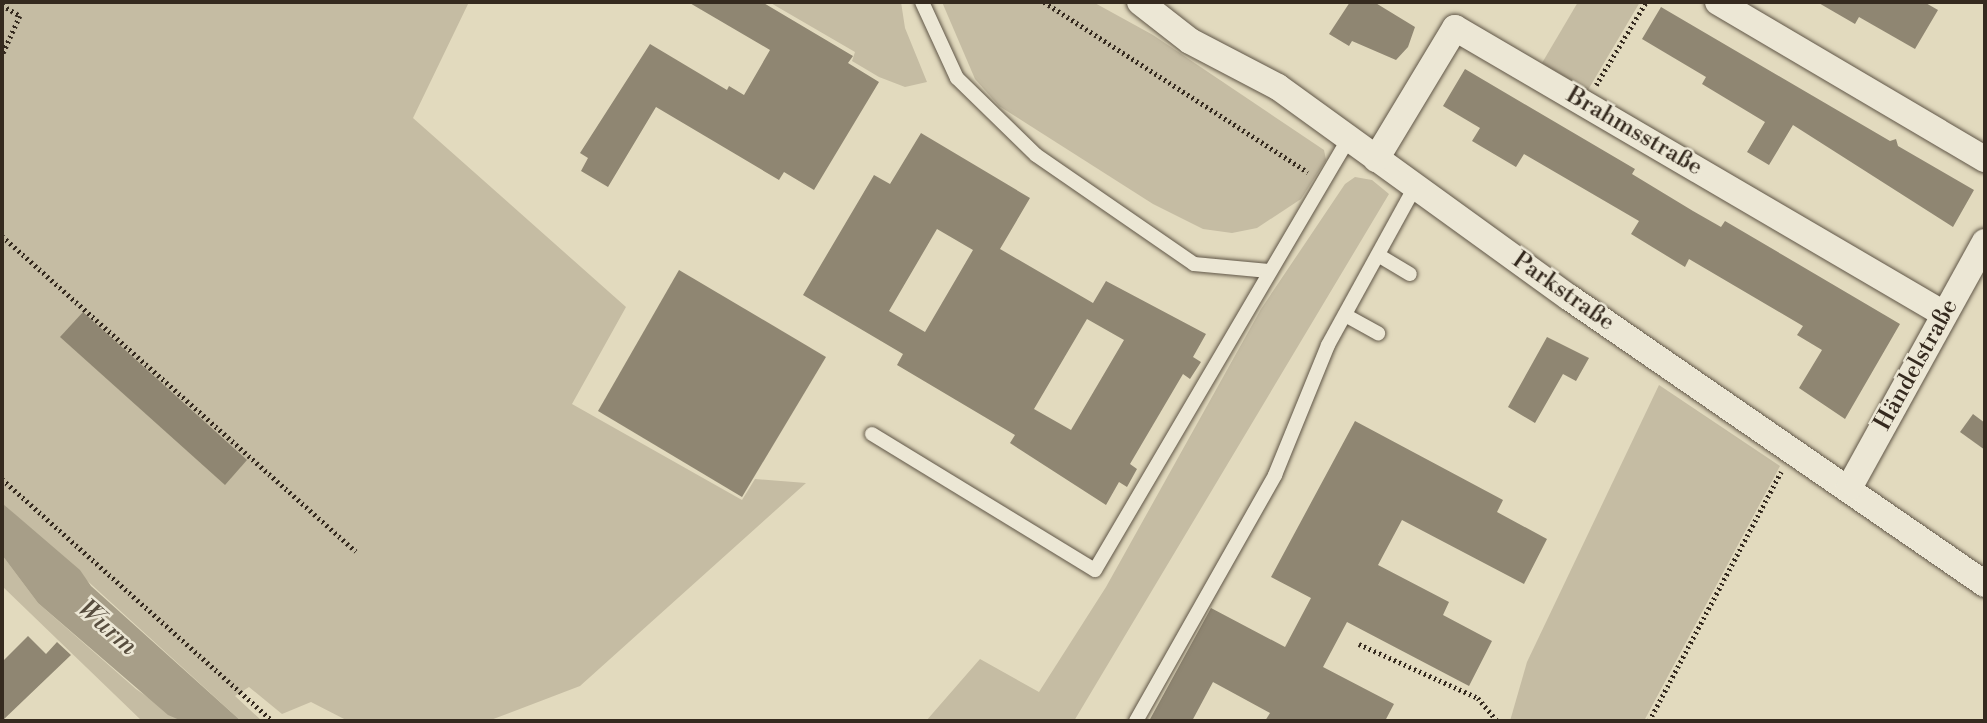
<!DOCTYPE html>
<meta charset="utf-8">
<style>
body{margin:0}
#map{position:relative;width:1987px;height:723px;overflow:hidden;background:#e2dabe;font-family:"Libre Bodoni",serif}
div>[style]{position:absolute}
.green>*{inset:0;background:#c5bca3}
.water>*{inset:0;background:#a79e88}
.building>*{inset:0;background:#8f8672}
.path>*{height:4.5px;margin-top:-2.25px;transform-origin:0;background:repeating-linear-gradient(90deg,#352a1f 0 2px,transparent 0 5.5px)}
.roads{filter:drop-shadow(0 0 2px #605647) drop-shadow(0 0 2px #605647)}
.service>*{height:14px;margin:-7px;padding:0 7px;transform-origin:7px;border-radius:7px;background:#ece7d5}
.minor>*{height:26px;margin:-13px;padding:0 13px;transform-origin:13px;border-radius:13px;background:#ece7d5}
span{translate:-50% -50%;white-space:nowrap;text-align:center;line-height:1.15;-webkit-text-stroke:5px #ece7d5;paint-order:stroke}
.street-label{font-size:24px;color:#352a1f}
.water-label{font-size:26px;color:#574d3e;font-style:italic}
.frame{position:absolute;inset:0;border:4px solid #352a1f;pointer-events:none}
</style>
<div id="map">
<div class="green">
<i style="clip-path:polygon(2px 2px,469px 2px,413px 118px,626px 307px,572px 404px,742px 500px,755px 479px,806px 483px,580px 686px,488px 721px,348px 721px,311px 702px,282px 714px,249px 687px,235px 696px,262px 721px,241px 721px,2px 503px)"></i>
<i style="clip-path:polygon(769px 2px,901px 2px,905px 28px,927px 82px,905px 87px,879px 77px,852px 61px,855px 52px)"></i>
<i style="clip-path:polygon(942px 2px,1093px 2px,1153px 35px,1324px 150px,1326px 160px,1301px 199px,1257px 228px,1232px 233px,1203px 229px,1153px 204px,999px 106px,975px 79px)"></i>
<i style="clip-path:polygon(1578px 2px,1640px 2px,1588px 90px,1542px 63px)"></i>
<i style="clip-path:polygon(1355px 177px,1372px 180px,1389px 194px,1074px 721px,926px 721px,980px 659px,1039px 692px,1106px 587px,1261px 309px,1345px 184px)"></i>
<i style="clip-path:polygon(1659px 385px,1780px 466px,1644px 721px,1510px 721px,1527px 662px)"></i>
<i style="clip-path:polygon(2px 555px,38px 603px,136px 689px,182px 721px,142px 721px,2px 586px)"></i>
</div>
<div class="water">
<i style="clip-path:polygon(2px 503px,80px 570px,91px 586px,241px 721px,182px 721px,168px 715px,38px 603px,2px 555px)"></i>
</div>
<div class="building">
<i style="clip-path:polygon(688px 2px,762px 2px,853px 56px,848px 63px,879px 82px,814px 190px,784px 172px,779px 180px,656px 107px,608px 187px,581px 171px,588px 158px,580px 153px,650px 44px,727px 90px,729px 86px,744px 95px,770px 50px)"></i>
<i style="clip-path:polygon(1350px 2px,1374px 2px,1415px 27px,1408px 47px,1396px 60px,1352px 41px,1349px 46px,1329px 34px)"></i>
<i style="clip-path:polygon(1817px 2px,1924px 2px,1938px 10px,1915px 49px,1859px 17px,1855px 24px)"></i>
<i style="clip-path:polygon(1661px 7px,1890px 141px,1896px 139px,1898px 146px,1974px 190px,1953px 227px,1793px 125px,1769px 165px,1747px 152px,1765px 122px,1702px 84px,1706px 77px,1642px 39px)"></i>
<i style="clip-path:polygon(1465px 69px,1635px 169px,1632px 174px,1693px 211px,1721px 227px,1725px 221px,1900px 324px,1845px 419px,1799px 388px,1822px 350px,1797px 335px,1803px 326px,1689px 259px,1685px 267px,1631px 234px,1639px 221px,1524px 154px,1516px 167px,1472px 141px,1480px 128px,1443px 106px)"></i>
<i style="clip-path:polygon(evenodd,921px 133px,1030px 198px,1000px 249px,1093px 303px,1106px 281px,1206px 334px,1193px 357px,1201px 362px,1190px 379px,1183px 374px,1130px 464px,1137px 469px,1127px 487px,1119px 482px,1106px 505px,1010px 443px,1015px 435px,897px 365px,903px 354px,803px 295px,874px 175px,890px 184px,921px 133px,937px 229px,973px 250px,925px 332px,889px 311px,937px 229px,921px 133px,1087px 319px,1124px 340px,1071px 430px,1034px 409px,1087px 319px)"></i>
<i style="clip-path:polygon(679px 270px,826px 357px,742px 497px,598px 411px)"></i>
<i style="clip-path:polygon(83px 312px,247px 460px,225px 485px,60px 337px)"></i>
<i style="clip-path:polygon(1547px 337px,1589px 358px,1576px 381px,1563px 374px,1535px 423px,1508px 407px)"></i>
<i style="clip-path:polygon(1973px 414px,1985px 423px,1985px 450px,1960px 432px)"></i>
<i style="clip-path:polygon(1355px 421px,1503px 500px,1497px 512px,1547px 539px,1524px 584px,1402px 520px,1378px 565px,1449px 602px,1443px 615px,1492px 641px,1469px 686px,1347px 622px,1323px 667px,1394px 704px,1385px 721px,1265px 721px,1270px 713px,1213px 682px,1192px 721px,1149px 721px,1211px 608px,1285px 647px,1311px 598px,1271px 577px)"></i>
<i style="clip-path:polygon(28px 636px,46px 654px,57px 642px,71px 655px,2px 721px,2px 662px)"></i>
</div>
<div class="path">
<i style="left:1044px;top:2px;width:314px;rotate:32.8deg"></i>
<i style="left:2px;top:5px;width:21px;rotate:31deg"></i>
<i style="left:20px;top:16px;width:44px;rotate:114.2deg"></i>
<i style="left:1596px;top:85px;width:97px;rotate:-58.9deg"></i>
<i style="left:2px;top:236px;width:474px;rotate:41.7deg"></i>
<i style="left:2px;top:479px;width:363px;rotate:41.8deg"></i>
<i style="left:1359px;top:644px;width:131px;rotate:24.4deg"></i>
<i style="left:1478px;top:698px;width:30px;rotate:50deg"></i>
<i style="left:1649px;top:721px;width:282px;rotate:-62.1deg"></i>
</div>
<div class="roads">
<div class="service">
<i style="left:922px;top:2px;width:84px;rotate:65.3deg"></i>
<i style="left:957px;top:78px;width:110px;rotate:44.3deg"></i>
<i style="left:1036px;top:155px;width:192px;rotate:34.6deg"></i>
<i style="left:1194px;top:264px;width:75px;rotate:5.3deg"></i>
<i style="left:1378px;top:255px;width:37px;rotate:31deg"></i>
<i style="left:1345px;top:315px;width:38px;rotate:29deg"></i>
<i style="left:872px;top:434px;width:261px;rotate:31.4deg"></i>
<i style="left:1095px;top:570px;width:501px;rotate:-59.55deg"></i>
<i style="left:1136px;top:721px;width:283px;rotate:-60.5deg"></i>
<i style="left:1275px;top:475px;width:140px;rotate:-67.8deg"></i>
<i style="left:1328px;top:345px;width:180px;rotate:-61.2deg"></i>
</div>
<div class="minor">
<i style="left:1140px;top:2px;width:63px;rotate:38deg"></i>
<i style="left:1190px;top:41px;width:99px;rotate:27.6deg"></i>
<i style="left:1278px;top:87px;width:360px;rotate:35.9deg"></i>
<i style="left:1570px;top:298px;width:504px;rotate:34.57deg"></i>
<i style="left:1718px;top:2px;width:310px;rotate:30.5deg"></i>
<i style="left:1376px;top:159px;width:153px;rotate:-58.9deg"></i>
<i style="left:1455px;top:28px;width:566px;rotate:30.32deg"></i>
<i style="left:1849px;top:488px;width:281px;rotate:-61.1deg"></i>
</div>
</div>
<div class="street-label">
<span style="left:1634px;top:132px;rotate:30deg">Brahmsstraße</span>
<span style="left:1563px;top:292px;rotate:35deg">Parkstraße</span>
<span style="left:1917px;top:365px;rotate:-61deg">Händelstraße</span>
</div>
<div class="water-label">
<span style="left:107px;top:628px;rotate:41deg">Wurm</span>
</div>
<div class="frame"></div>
</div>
